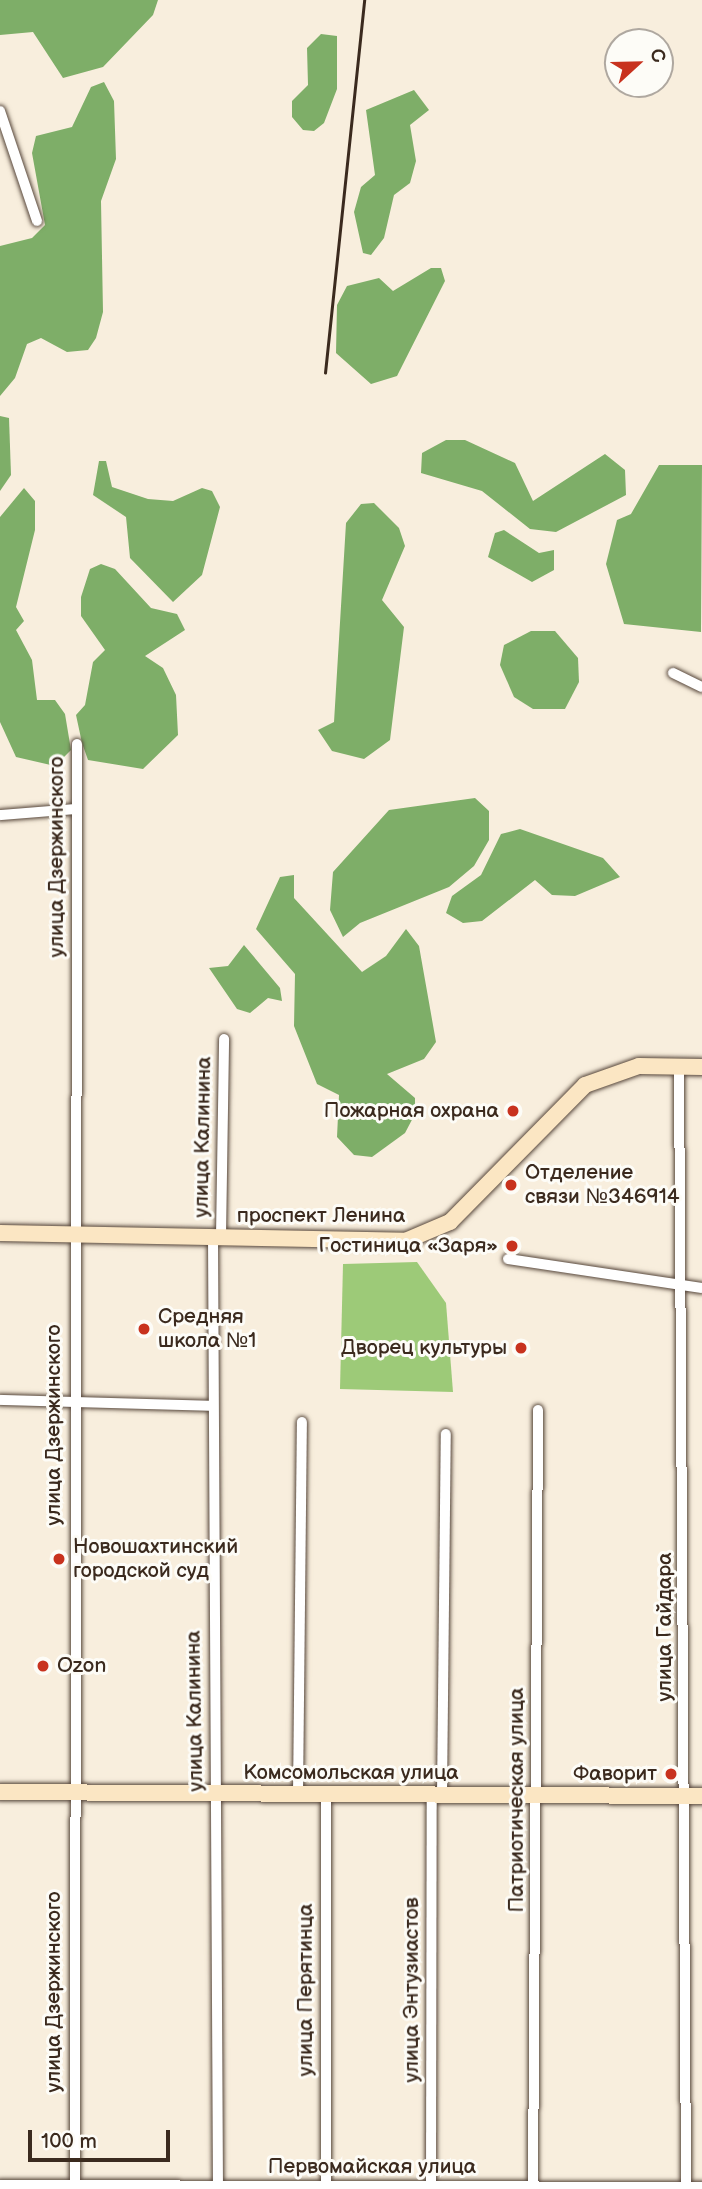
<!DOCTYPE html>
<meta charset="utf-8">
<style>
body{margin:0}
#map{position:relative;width:702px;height:2189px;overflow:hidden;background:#f8eedd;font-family:"Balsamiq Sans",sans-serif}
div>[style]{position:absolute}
.green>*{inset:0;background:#9dca78}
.forest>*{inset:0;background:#7eae68}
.roads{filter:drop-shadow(0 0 2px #57473b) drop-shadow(0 0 2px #57473b)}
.street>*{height:10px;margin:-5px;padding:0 5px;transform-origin:5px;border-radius:5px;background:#fff}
.secondary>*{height:16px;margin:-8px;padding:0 8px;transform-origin:8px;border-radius:8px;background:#fbe6c3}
.rail>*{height:2.5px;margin:-1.25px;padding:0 1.25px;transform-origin:1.25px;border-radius:1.25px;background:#3b2a1e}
.dots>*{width:19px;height:19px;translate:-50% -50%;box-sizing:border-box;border:4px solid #fdfcf7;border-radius:50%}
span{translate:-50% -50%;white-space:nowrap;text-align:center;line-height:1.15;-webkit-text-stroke:6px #fdfcf7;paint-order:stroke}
.street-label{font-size:21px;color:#3b2a1e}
.poi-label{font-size:21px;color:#3b2a1e}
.right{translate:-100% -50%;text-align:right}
.left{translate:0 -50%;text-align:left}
.north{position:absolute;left:604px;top:28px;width:70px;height:70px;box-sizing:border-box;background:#fdfcf7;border:2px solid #afa8a0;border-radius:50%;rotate:68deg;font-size:19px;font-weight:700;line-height:28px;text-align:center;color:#3b2a1e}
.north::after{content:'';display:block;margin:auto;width:24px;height:32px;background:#c8321e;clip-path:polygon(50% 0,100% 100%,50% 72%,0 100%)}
.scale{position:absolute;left:28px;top:2130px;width:142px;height:32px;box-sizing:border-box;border:4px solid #3b2a1e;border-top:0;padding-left:9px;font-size:21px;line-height:24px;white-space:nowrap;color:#3b2a1e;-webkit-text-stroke:5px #fdfcf7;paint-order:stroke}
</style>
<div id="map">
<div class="green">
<i style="clip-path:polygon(417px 1262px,446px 1303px,453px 1392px,340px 1389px,343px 1264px)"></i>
</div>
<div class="forest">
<i style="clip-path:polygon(0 0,158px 0,153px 15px,103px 67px,63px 78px,33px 32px,0 35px)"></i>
<i style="clip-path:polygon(321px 34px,337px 36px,337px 89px,324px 123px,314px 131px,303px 130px,292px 117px,292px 101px,308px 85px,307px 48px)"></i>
<i style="clip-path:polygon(104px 82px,114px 101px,116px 159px,101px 201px,103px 312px,96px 338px,88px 350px,67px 352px,41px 338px,27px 344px,15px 378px,0 396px,0 246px,32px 238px,45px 225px,32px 153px,36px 136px,72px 127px,91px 87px)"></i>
<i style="clip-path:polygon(414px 90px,429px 110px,410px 125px,416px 161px,410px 183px,394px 195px,384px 238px,371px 255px,363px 253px,354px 212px,361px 187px,375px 175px,366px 110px)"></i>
<i style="clip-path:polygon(431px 268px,441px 268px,445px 281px,397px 376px,371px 384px,336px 353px,337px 305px,347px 286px,379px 278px,393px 291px)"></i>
<i style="clip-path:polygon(0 416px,9px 418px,11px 475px,0 491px)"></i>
<i style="clip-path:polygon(446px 440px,465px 440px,515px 463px,533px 501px,605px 454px,625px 470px,626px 495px,556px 532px,530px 529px,482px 491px,421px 473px,422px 453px)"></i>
<i style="clip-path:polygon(99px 461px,106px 461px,112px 487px,148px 499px,173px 501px,202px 488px,212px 491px,220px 507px,202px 575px,173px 602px,130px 558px,126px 517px,93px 495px)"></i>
<i style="clip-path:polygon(659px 465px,702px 465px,701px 632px,624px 624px,606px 564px,617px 520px,631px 514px)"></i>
<i style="clip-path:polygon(24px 488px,35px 501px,35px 530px,16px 607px,24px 621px,16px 630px,32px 660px,37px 700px,55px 700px,65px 714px,71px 750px,55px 766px,16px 757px,0 722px,0 517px)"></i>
<i style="clip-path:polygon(374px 503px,399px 528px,405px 546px,382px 600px,404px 627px,390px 740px,364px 759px,332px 751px,318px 730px,334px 722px,346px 523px,361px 504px)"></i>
<i style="clip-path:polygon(504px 530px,539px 553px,554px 550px,554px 570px,532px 582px,488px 557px,495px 533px)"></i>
<i style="clip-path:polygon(101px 564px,115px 569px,151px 608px,177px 614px,185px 630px,145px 656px,163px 668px,176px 695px,178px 735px,143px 769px,88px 760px,82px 743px,76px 715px,85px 705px,93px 662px,105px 650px,81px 616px,81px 597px,90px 569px)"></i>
<i style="clip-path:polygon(531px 631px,555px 631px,578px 658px,579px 682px,565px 709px,533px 709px,514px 697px,500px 665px,504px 645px)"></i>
<i style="clip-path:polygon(475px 798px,489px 811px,489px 840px,474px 866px,449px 887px,360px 923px,343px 937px,330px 910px,333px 872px,389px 810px)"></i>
<i style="clip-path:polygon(520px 829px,603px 858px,620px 877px,575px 896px,552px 895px,535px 880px,482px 921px,463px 923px,446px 913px,452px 896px,481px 875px,501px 834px)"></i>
<i style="clip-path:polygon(294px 875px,294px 898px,362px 972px,386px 956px,406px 929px,419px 946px,436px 1042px,424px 1059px,387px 1074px,415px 1098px,415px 1114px,405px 1133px,372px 1157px,354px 1155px,337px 1137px,339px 1095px,317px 1084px,294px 1026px,295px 974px,256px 929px,280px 877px)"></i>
<i style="clip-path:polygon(244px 945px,280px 988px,282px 1001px,268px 998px,250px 1013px,237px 1009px,209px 968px,228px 966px)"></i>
</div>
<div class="roads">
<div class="street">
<i style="left:0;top:111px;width:116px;rotate:71.4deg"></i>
<i style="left:673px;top:673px;width:32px;rotate:26deg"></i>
<i style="left:0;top:815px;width:77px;rotate:-4.5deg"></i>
<i style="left:679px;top:1066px;width:1121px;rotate:89.64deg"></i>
<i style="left:213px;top:1236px;width:950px;rotate:89.7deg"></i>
<i style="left:221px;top:1236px;width:197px;rotate:-89.1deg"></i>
<i style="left:508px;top:1259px;width:196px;rotate:8.5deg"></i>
<i style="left:0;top:1400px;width:213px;rotate:1.6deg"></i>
<i style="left:298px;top:1794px;width:372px;rotate:-89.4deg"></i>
<i style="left:442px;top:1794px;width:360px;rotate:-89.4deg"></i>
<i style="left:0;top:2185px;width:702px;rotate:0.16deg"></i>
<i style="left:326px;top:2186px;width:392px;rotate:-90deg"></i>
<i style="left:431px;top:2186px;width:392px;rotate:-89.9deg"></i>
<i style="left:75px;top:2189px;width:1445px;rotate:-89.92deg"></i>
<i style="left:533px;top:2189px;width:779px;rotate:-89.63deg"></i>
</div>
<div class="secondary">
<i style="left:0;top:1233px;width:405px;rotate:1.1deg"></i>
<i style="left:405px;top:1241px;width:49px;rotate:-22.9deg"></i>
<i style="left:450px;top:1222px;width:192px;rotate:-45.4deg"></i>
<i style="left:585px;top:1085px;width:57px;rotate:-19.4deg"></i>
<i style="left:639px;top:1066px;width:63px;rotate:0.9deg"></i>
<i style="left:0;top:1792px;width:702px;rotate:0.33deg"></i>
</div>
</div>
<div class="rail">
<i style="left:325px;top:373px;width:375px;rotate:-84deg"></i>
</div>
<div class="dots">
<i style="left:513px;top:1111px;background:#c8321e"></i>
<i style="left:511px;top:1185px;background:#c8321e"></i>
<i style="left:512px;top:1246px;background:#c8321e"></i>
<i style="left:144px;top:1329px;background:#c8321e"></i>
<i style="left:521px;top:1348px;background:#c8321e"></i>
<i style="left:59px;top:1559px;background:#c8321e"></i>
<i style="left:43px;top:1666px;background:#c8321e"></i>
<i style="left:671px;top:1774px;background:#c8321e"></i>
</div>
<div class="street-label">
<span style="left:57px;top:857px;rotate:-90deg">улица Дзержинского</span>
<span style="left:203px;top:1137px;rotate:-89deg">улица Калинина</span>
<span style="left:321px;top:1216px">проспект Ленина</span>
<span style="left:54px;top:1425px;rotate:-90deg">улица Дзержинского</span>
<span style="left:665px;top:1627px;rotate:-90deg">улица Гайдара</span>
<span style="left:195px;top:1711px;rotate:-91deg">улица Калинина</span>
<span style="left:351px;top:1773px">Комсомольская улица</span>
<span style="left:517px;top:1800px;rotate:-90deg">Патриотическая улица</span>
<span style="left:306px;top:1990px;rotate:-90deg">улица Перятинца</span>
<span style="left:412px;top:1990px;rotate:-90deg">улица Энтузиастов</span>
<span style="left:54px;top:1992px;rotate:-90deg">улица Дзержинского</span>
<span style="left:372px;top:2167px">Первомайская улица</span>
</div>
<div class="poi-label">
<span class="right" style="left:499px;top:1111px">Пожарная охрана</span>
<span class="left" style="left:525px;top:1185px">Отделение<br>связи №346914</span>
<span class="right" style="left:498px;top:1246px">Гостиница «Заря»</span>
<span class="left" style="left:158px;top:1329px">Средняя<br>школа №1</span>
<span class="right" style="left:507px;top:1348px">Дворец культуры</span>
<span class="left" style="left:73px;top:1559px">Новошахтинский<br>городской суд</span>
<span class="left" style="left:57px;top:1666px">Ozon</span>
<span class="right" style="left:657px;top:1774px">Фаворит</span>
</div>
<div class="north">С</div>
<div class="scale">100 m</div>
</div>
